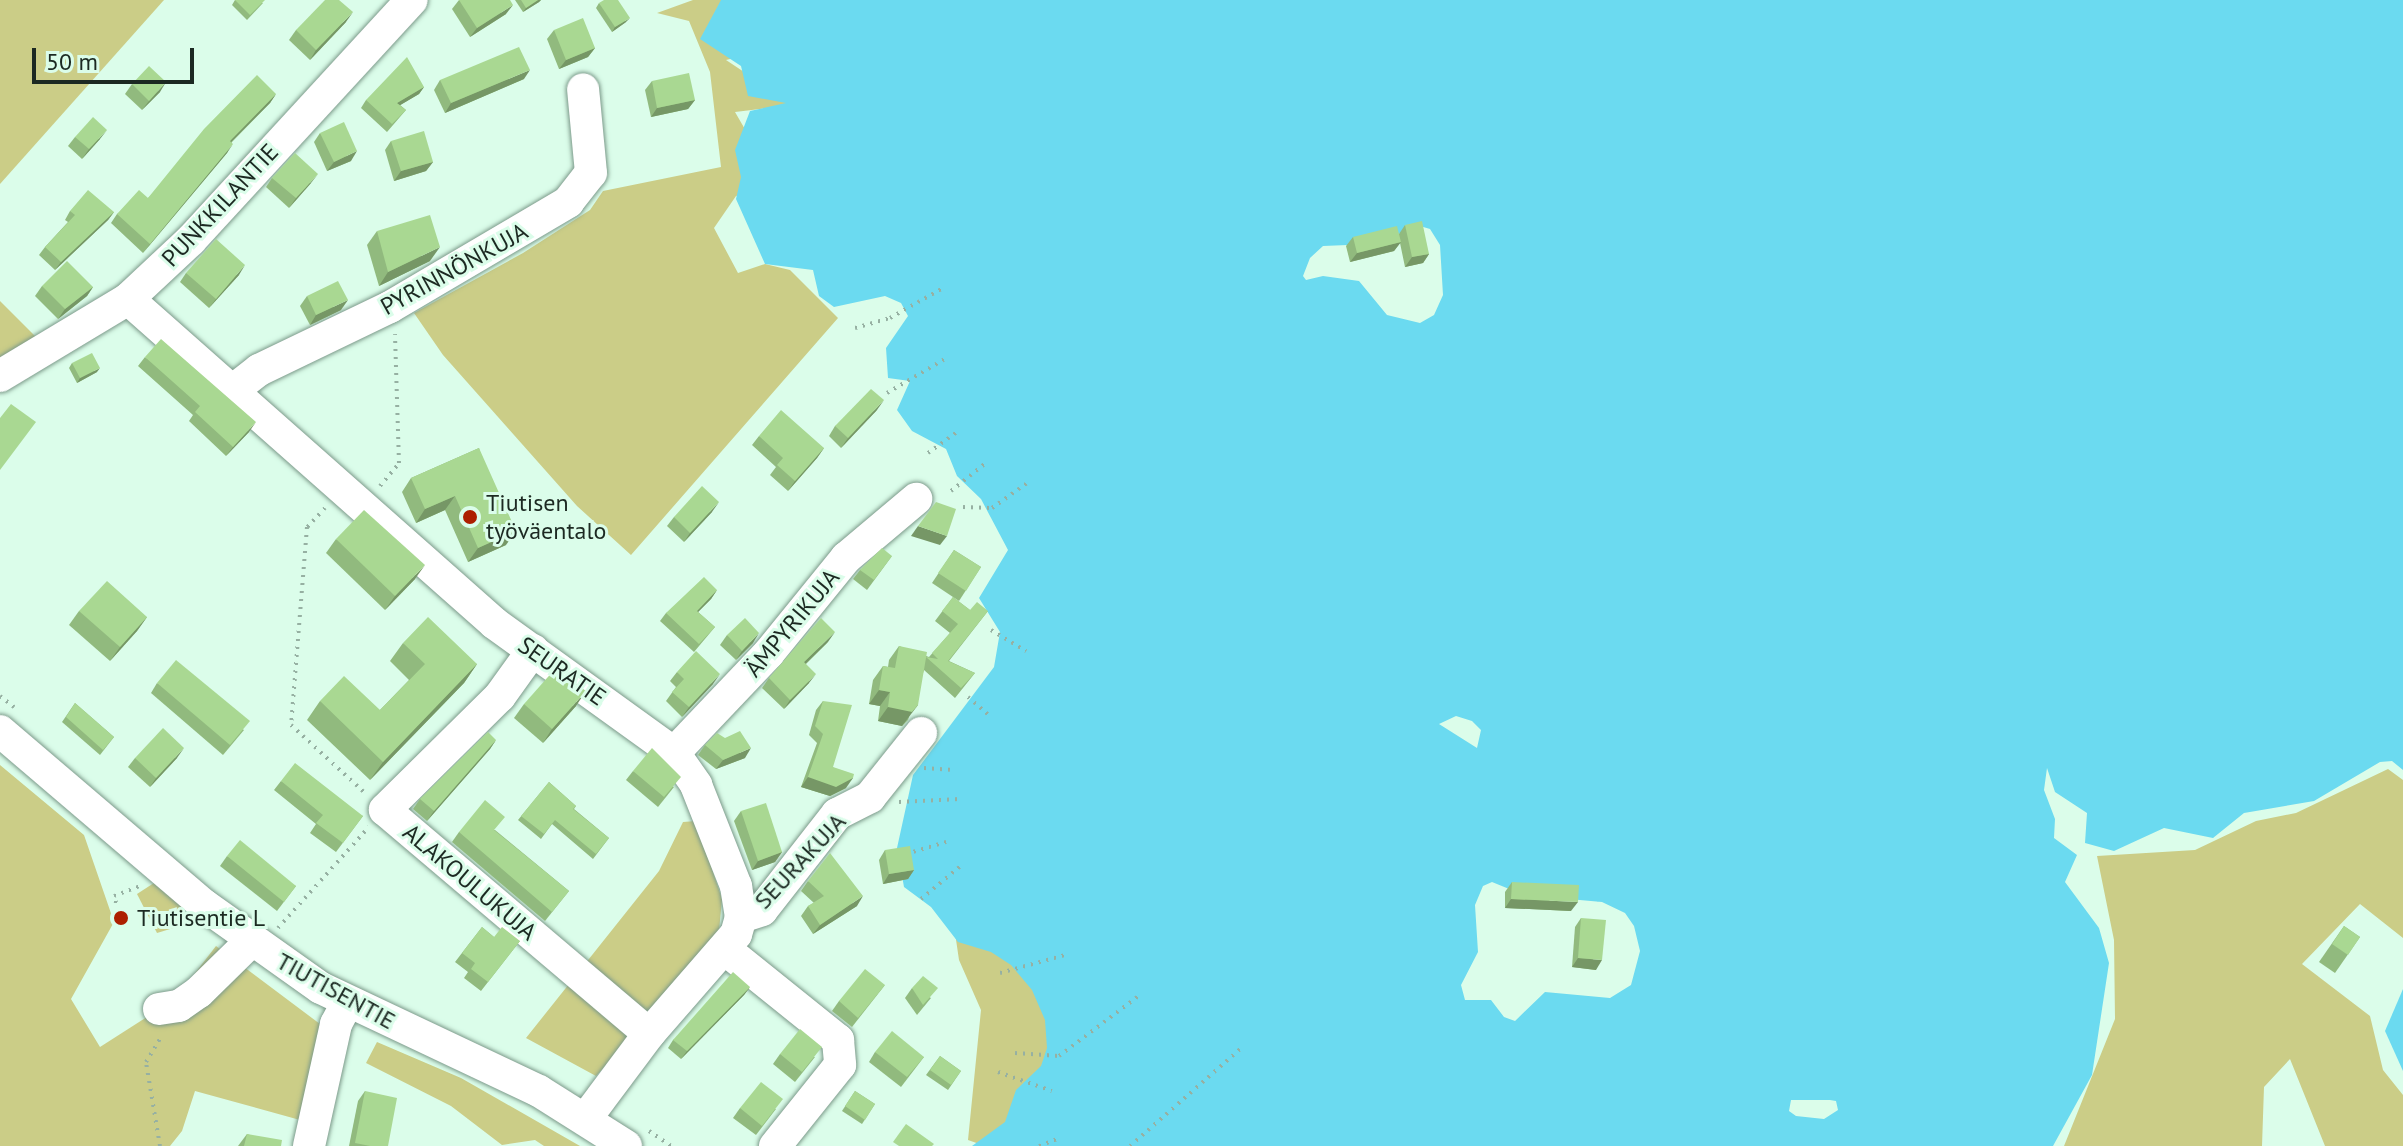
<!DOCTYPE html>
<meta charset="utf-8">
<style>
body{margin:0}
#map{position:relative;width:2403px;height:1146px;overflow:hidden;background:#dbfdea;font-family:"PT Sans",sans-serif}
div>[style]{position:absolute}
.green>*{inset:0;background:#cbcd87}
.water>*{inset:0;background:#6bdaf0}
.path>*{height:4px;margin-top:-2px;transform-origin:0;background:repeating-linear-gradient(90deg,#96b0a2 0 2px,transparent 0 8px)}
.roads{filter:drop-shadow(0 0 2px #7c9a8a) drop-shadow(0 0 2px #7c9a8a)}
.minor>*{height:32px;margin:-16px;padding:0 16px;transform-origin:16px;border-radius:16px;background:#fff}
.wall>*{inset:0;background:#91ba7e}
.shaded-wall>*{inset:0;background:#769766}
.building>*{inset:0;background:#a9d892}
.dots>*{width:22px;height:22px;translate:-50% -50%;box-sizing:border-box;border:4px solid #dbfdea;border-radius:50%}
span{translate:-50% -50%;white-space:nowrap;text-align:center;line-height:1.15;-webkit-text-stroke:6px #dbfdea;paint-order:stroke}
.street-label{font-size:24px;color:#1c2922}
.poi-label{font-size:24px;color:#1c2922}
.left{translate:0 -50%;text-align:left}
.scale{position:absolute;left:32px;top:48px;width:162px;height:36px;box-sizing:border-box;border:4px solid #1c2922;border-top:0;padding-left:10px;font-size:24px;line-height:28px;white-space:nowrap;color:#1c2922;-webkit-text-stroke:6px #dbfdea;paint-order:stroke}
</style>
<div id="map">
<div class="green">
<i style="clip-path:polygon(0 0,164px 0,0 184px)"></i>
<i style="clip-path:polygon(693px 0,726px 0,782px 46px,726px 60px,794px 105px,735px 112px,776px 183px,736px 196px,714px 228px,738px 273px,765px 264px,790px 270px,838px 318px,631px 555px,577px 506px,443px 355px,414px 313px,523px 253px,590px 210px,603px 191px,721px 167px,710px 72px,689px 21px,657px 13px)"></i>
<i style="clip-path:polygon(0 301px,38px 339px,0 364px)"></i>
<i style="clip-path:polygon(0 765px,84px 835px,114px 922px,71px 999px,100px 1047px,175px 999px,216px 946px,324px 1027px,300px 1120px,195px 1091px,182px 1131px,170px 1146px,0 1146px)"></i>
<i style="clip-path:polygon(2388px 769px,2403px 780px,2403px 938px,2360px 904px,2302px 964px,2370px 1016px,2383px 1070px,2403px 1095px,2403px 1146px,2325px 1146px,2290px 1059px,2264px 1087px,2262px 1146px,2064px 1146px,2115px 1019px,2114px 940px,2097px 856px,2195px 850px,2256px 821px,2296px 813px)"></i>
<i style="clip-path:polygon(696px 821px,722px 899px,718px 942px,596px 1076px,526px 1038px,659px 871px,683px 822px)"></i>
<i style="clip-path:polygon(157px 881px,186px 906px,180px 926px,157px 933px,137px 894px)"></i>
<i style="clip-path:polygon(954px 926px,1033px 954px,1070px 1064px,1046px 1099px,1055px 1146px,985px 1146px,968px 1140px,981px 1010px,959px 960px)"></i>
<i style="clip-path:polygon(377px 1042px,461px 1078px,580px 1146px,544px 1146px,535px 1140px,502px 1145px,451px 1106px,366px 1063px)"></i>
</div>
<div class="water">
<i style="clip-path:polygon(evenodd,721px 0,2403px 0,2403px 770px,2392px 761px,2380px 762px,2314px 801px,2244px 813px,2213px 838px,2164px 828px,2114px 851px,2085px 843px,2087px 813px,2055px 792px,2047px 768px,2044px 790px,2055px 819px,2054px 838px,2077px 855px,2065px 882px,2099px 928px,2109px 963px,2092px 1075px,2053px 1146px,972px 1146px,1005px 1122px,1016px 1090px,1041px 1066px,1047px 1048px,1045px 1020px,1032px 990px,1011px 965px,991px 952px,958px 942px,931px 907px,904px 887px,897px 848px,913px 775px,994px 667px,1000px 632px,979px 598px,1008px 550px,981px 499px,957px 476px,946px 449px,912px 431px,897px 410px,910px 381px,888px 378px,886px 348px,908px 316px,901px 303px,885px 296px,834px 307px,819px 296px,813px 270px,765px 264px,736px 199px,741px 177px,735px 150px,750px 111px,786px 103px,748px 96px,741px 66px,700px 39px,721px 0,1420px 226px,1430px 229px,1440px 245px,1443px 295px,1434px 315px,1420px 323px,1387px 315px,1359px 281px,1323px 276px,1306px 280px,1303px 276px,1310px 258px,1323px 246px,1372px 244px,1420px 226px,721px 0,1456px 716px,1472px 721px,1481px 730px,1477px 748px,1439px 724px,1456px 716px,721px 0,1492px 882px,1524px 895px,1602px 902px,1625px 913px,1634px 926px,1640px 951px,1631px 985px,1610px 998px,1545px 992px,1515px 1021px,1504px 1017px,1491px 1000px,1465px 1000px,1461px 985px,1478px 952px,1475px 905px,1483px 886px,1492px 882px,721px 0,1791px 1100px,1830px 1100px,1836px 1101px,1838px 1110px,1824px 1119px,1796px 1116px,1789px 1111px,1791px 1100px)"></i>
<i style="clip-path:polygon(2403px 989px,2403px 1071px,2385px 1031px)"></i>
</div>
<div class="path">
<i style="left:855px;top:328px;width:36px;rotate:-16deg"></i>
<i style="left:890px;top:318px;width:61px;rotate:-29.5deg"></i>
<i style="left:887px;top:393px;width:71px;rotate:-30.5deg"></i>
<i style="left:928px;top:453px;width:39px;rotate:-36deg"></i>
<i style="left:380px;top:486px;width:30px;rotate:-50deg"></i>
<i style="left:399px;top:463px;width:129px;rotate:-91.8deg"></i>
<i style="left:951px;top:491px;width:46px;rotate:-38.9deg"></i>
<i style="left:963px;top:507px;width:29px;rotate:2deg"></i>
<i style="left:992px;top:508px;width:43px;rotate:-35.5deg"></i>
<i style="left:325px;top:508px;width:26px;rotate:133deg"></i>
<i style="left:307px;top:527px;width:199px;rotate:94.6deg"></i>
<i style="left:291px;top:725px;width:102px;rotate:42.6deg"></i>
<i style="left:991px;top:630px;width:41px;rotate:31deg"></i>
<i style="left:0;top:696px;width:18px;rotate:38deg"></i>
<i style="left:968px;top:697px;width:30px;rotate:41deg"></i>
<i style="left:924px;top:768px;width:26px;rotate:4deg"></i>
<i style="left:899px;top:802px;width:61px;rotate:-2.8deg"></i>
<i style="left:906px;top:854px;width:42px;rotate:-16.7deg"></i>
<i style="left:921px;top:899px;width:55px;rotate:-39.8deg"></i>
<i style="left:121px;top:918px;width:23px;rotate:-108deg"></i>
<i style="left:114px;top:896px;width:30px;rotate:-21deg"></i>
<i style="left:278px;top:928px;width:136px;rotate:-48deg"></i>
<i style="left:1000px;top:973px;width:67px;rotate:-15.5deg"></i>
<i style="left:1015px;top:1053px;width:44px;rotate:3.9deg"></i>
<i style="left:1059px;top:1056px;width:101px;rotate:-37deg"></i>
<i style="left:998px;top:1072px;width:57px;rotate:19.4deg"></i>
<i style="left:649px;top:1131px;width:27px;rotate:34deg"></i>
<i style="left:160px;top:1146px;width:85px;rotate:-99.5deg"></i>
<i style="left:146px;top:1062px;width:31px;rotate:-59deg"></i>
<i style="left:1039px;top:1146px;width:22px;rotate:-21deg"></i>
<i style="left:1130px;top:1146px;width:148px;rotate:-41.4deg"></i>
</div>
<div class="roads">
<div class="minor">
<i style="left:128px;top:299px;width:489px;rotate:41.5deg"></i>
<i style="left:494px;top:623px;width:222px;rotate:35.8deg"></i>
<i style="left:674px;top:753px;width:39px;rotate:55deg"></i>
<i style="left:696px;top:785px;width:109px;rotate:68.4deg"></i>
<i style="left:736px;top:886px;width:31px;rotate:81deg"></i>
<i style="left:741px;top:917px;width:18px;rotate:106deg"></i>
<i style="left:736px;top:934px;width:133px;rotate:131deg"></i>
<i style="left:649px;top:1034px;width:104px;rotate:126.8deg"></i>
<i style="left:0;top:376px;width:149px;rotate:-31deg"></i>
<i style="left:128px;top:299px;width:86px;rotate:-43.1deg"></i>
<i style="left:191px;top:240px;width:326px;rotate:-47.4deg"></i>
<i style="left:232px;top:391px;width:34px;rotate:-38deg"></i>
<i style="left:259px;top:370px;width:145px;rotate:-25.7deg"></i>
<i style="left:390px;top:307px;width:207px;rotate:-30.5deg"></i>
<i style="left:568px;top:202px;width:37px;rotate:-52deg"></i>
<i style="left:591px;top:173px;width:84px;rotate:-95.4deg"></i>
<i style="left:533px;top:650px;width:57px;rotate:125.7deg"></i>
<i style="left:500px;top:696px;width:162px;rotate:135.3deg"></i>
<i style="left:385px;top:810px;width:346px;rotate:40.3deg"></i>
<i style="left:0;top:731px;width:268px;rotate:40.5deg"></i>
<i style="left:204px;top:905px;width:143px;rotate:35.4deg"></i>
<i style="left:321px;top:988px;width:241px;rotate:25.3deg"></i>
<i style="left:539px;top:1091px;width:103px;rotate:32.3deg"></i>
<i style="left:674px;top:753px;width:137px;rotate:-46.5deg"></i>
<i style="left:768px;top:654px;width:124px;rotate:-50.9deg"></i>
<i style="left:846px;top:558px;width:92px;rotate:-40.1deg"></i>
<i style="left:741px;top:917px;width:22px;rotate:-18deg"></i>
<i style="left:762px;top:910px;width:122px;rotate:-52deg"></i>
<i style="left:837px;top:814px;width:37px;rotate:-27deg"></i>
<i style="left:870px;top:797px;width:82px;rotate:-51.4deg"></i>
<i style="left:726px;top:950px;width:144px;rotate:38.8deg"></i>
<i style="left:838px;top:1040px;width:25px;rotate:85deg"></i>
<i style="left:840px;top:1065px;width:104px;rotate:128.7deg"></i>
<i style="left:159px;top:1009px;width:20px;rotate:-9deg"></i>
<i style="left:179px;top:1006px;width:24px;rotate:-35deg"></i>
<i style="left:199px;top:992px;width:73px;rotate:-44.4deg"></i>
<i style="left:309px;top:1146px;width:125px;rotate:-77.5deg"></i>
<i style="left:336px;top:1024px;width:24px;rotate:-62deg"></i>
</div>
</div>
<div class="wall">
<i style="clip-path:polygon(235px 0,263px 3px,247px 20px,232px 5px)"></i>
<i style="clip-path:polygon(459px 0,506px 14px,470px 37px,452px 9px)"></i>
<i style="clip-path:polygon(515px 0,541px 0,539px 2px,523px 12px)"></i>
<i style="clip-path:polygon(599px 3px,626px 22px,612px 32px,596px 8px)"></i>
<i style="clip-path:polygon(346px 22px,310px 60px,289px 40px,296px 30px)"></i>
<i style="clip-path:polygon(554px 30px,595px 48px,588px 57px,559px 69px,547px 39px)"></i>
<i style="clip-path:polygon(524px 79px,445px 113px,434px 90px,440px 80px)"></i>
<i style="clip-path:polygon(652px 81px,695px 100px,688px 109px,651px 117px,645px 90px)"></i>
<i style="clip-path:polygon(132px 84px,160px 92px,142px 110px,125px 94px)"></i>
<i style="clip-path:polygon(424px 87px,419px 94px,400px 105px,406px 110px,387px 132px,361px 108px,366px 100px)"></i>
<i style="clip-path:polygon(276px 94px,270px 103px,232px 142px,227px 153px,143px 253px,111px 223px,117px 214px,148px 198px)"></i>
<i style="clip-path:polygon(320px 133px,351px 161px,327px 171px,314px 142px)"></i>
<i style="clip-path:polygon(75px 137px,100px 139px,82px 159px,68px 146px)"></i>
<i style="clip-path:polygon(391px 141px,433px 162px,426px 171px,394px 181px,385px 150px)"></i>
<i style="clip-path:polygon(272px 178px,311px 183px,289px 208px,266px 187px)"></i>
<i style="clip-path:polygon(70px 211px,114px 212px,108px 220px,55px 270px,39px 255px,45px 247px,68px 222px,65px 220px)"></i>
<i style="clip-path:polygon(1405px 225px,1429px 254px,1423px 263px,1405px 267px,1400px 243px,1394px 251px,1350px 262px,1346px 246px,1353px 237px,1399px 234px)"></i>
<i style="clip-path:polygon(377px 231px,430px 261px,379px 286px,367px 245px)"></i>
<i style="clip-path:polygon(186px 273px,239px 275px,209px 308px,180px 282px)"></i>
<i style="clip-path:polygon(42px 286px,93px 287px,87px 296px,58px 319px,35px 296px)"></i>
<i style="clip-path:polygon(307px 296px,341px 310px,310px 325px,300px 306px)"></i>
<i style="clip-path:polygon(145px 357px,249px 432px,226px 456px,189px 421px,193px 415px,138px 366px)"></i>
<i style="clip-path:polygon(72px 363px,97px 372px,77px 383px,69px 368px)"></i>
<i style="clip-path:polygon(877px 410px,841px 448px,829px 436px,835px 426px)"></i>
<i style="clip-path:polygon(759px 436px,824px 448px,817px 458px,788px 491px,770px 475px,776px 467px,752px 445px)"></i>
<i style="clip-path:polygon(479px 448px,506px 545px,468px 562px,445px 510px,416px 523px,402px 492px,411px 478px)"></i>
<i style="clip-path:polygon(712px 512px,684px 542px,667px 526px,674px 517px)"></i>
<i style="clip-path:polygon(336px 539px,415px 579px,385px 610px,326px 553px)"></i>
<i style="clip-path:polygon(954px 550px,981px 567px,959px 601px,932px 583px)"></i>
<i style="clip-path:polygon(892px 556px,867px 590px,853px 579px,860px 570px)"></i>
<i style="clip-path:polygon(717px 590px,711px 599px,698px 612px,715px 627px,694px 652px,660px 621px,666px 613px)"></i>
<i style="clip-path:polygon(953px 597px,970px 610px,988px 611px,949px 661px,975px 673px,955px 698px,924px 670px,908px 720px,902px 726px,878px 721px,880px 706px,869px 704px,873px 680px,883px 666px,888px 667px,889px 660px,899px 646px,929px 657px,950px 633px,935px 621px)"></i>
<i style="clip-path:polygon(79px 611px,147px 617px,137px 631px,110px 661px,69px 625px)"></i>
<i style="clip-path:polygon(727px 635px,753px 643px,736px 660px,720px 645px)"></i>
<i style="clip-path:polygon(828px 642px,806px 664px,809px 683px,784px 709px,762px 688px,769px 678px)"></i>
<i style="clip-path:polygon(403px 643px,477px 664px,464px 683px,370px 780px,307px 720px,320px 701px,380px 710px,409px 680px,390px 661px)"></i>
<i style="clip-path:polygon(677px 672px,713px 684px,682px 717px,666px 701px,676px 687px,670px 681px)"></i>
<i style="clip-path:polygon(157px 683px,244px 730px,223px 755px,151px 693px)"></i>
<i style="clip-path:polygon(823px 701px,833px 767px,846px 788px,830px 796px,801px 787px,817px 743px,809px 735px,816px 710px)"></i>
<i style="clip-path:polygon(75px 703px,114px 737px,100px 755px,62px 722px)"></i>
<i style="clip-path:polygon(524px 704px,576px 706px,543px 743px,514px 718px)"></i>
<i style="clip-path:polygon(725px 738px,745px 758px,716px 769px,698px 755px,705px 745px)"></i>
<i style="clip-path:polygon(496px 740px,490px 749px,427px 821px,413px 809px,420px 799px)"></i>
<i style="clip-path:polygon(135px 758px,177px 758px,150px 787px,128px 767px)"></i>
<i style="clip-path:polygon(633px 771px,674px 787px,658px 807px,626px 780px)"></i>
<i style="clip-path:polygon(281px 781px,363px 816px,336px 852px,310px 833px,316px 824px,274px 790px)"></i>
<i style="clip-path:polygon(549px 782px,576px 806px,574px 809px,609px 838px,593px 859px,552px 824px,541px 839px,518px 820px)"></i>
<i style="clip-path:polygon(741px 811px,782px 852px,775px 862px,752px 870px,734px 821px)"></i>
<i style="clip-path:polygon(495px 830px,569px 891px,545px 921px,452px 842px,459px 832px)"></i>
<i style="clip-path:polygon(885px 850px,914px 870px,908px 879px,883px 884px,879px 860px)"></i>
<i style="clip-path:polygon(227px 856px,296px 886px,277px 911px,220px 866px)"></i>
<i style="clip-path:polygon(808px 881px,857px 906px,813px 934px,801px 916px,808px 906px,814px 903px,801px 891px)"></i>
<i style="clip-path:polygon(1512px 882px,1571px 911px,1505px 908px,1505px 892px)"></i>
<i style="clip-path:polygon(1581px 918px,1596px 970px,1572px 967px,1575px 927px)"></i>
<i style="clip-path:polygon(2344px 926px,2360px 937px,2335px 973px,2319px 962px)"></i>
<i style="clip-path:polygon(482px 927px,494px 937px,520px 941px,481px 991px,464px 978px,468px 972px,455px 962px)"></i>
<i style="clip-path:polygon(885px 985px,852px 1027px,832px 1011px,839px 1001px)"></i>
<i style="clip-path:polygon(750px 987px,744px 995px,681px 1059px,668px 1048px,673px 1040px)"></i>
<i style="clip-path:polygon(912px 988px,931px 998px,917px 1015px,905px 998px)"></i>
<i style="clip-path:polygon(875px 1052px,924px 1057px,901px 1087px,869px 1062px)"></i>
<i style="clip-path:polygon(780px 1054px,815px 1057px,795px 1082px,773px 1064px)"></i>
<i style="clip-path:polygon(940px 1056px,961px 1071px,948px 1090px,926px 1075px)"></i>
<i style="clip-path:polygon(365px 1091px,388px 1146px,349px 1146px,358px 1101px)"></i>
<i style="clip-path:polygon(855px 1091px,875px 1104px,862px 1124px,842px 1111px)"></i>
<i style="clip-path:polygon(740px 1108px,776px 1109px,756px 1135px,733px 1118px)"></i>
<i style="clip-path:polygon(247px 1134px,281px 1146px,238px 1146px)"></i>
</div>
<div class="shaded-wall">
<i style="clip-path:polygon(538px 0,541px 0,539px 2px,523px 12px,526px 8px)"></i>
<i style="clip-path:polygon(513px 5px,506px 14px,470px 37px,477px 28px)"></i>
<i style="clip-path:polygon(353px 12px,346px 22px,310px 60px,316px 50px)"></i>
<i style="clip-path:polygon(630px 18px,626px 22px,612px 32px,615px 27px)"></i>
<i style="clip-path:polygon(595px 48px,588px 57px,559px 69px,566px 60px)"></i>
<i style="clip-path:polygon(530px 70px,524px 79px,445px 113px,451px 103px)"></i>
<i style="clip-path:polygon(166px 82px,160px 92px,142px 110px,149px 101px)"></i>
<i style="clip-path:polygon(424px 87px,419px 94px,392px 110px,397px 103px)"></i>
<i style="clip-path:polygon(276px 94px,270px 103px,223px 150px,230px 141px)"></i>
<i style="clip-path:polygon(695px 100px,688px 109px,651px 117px,657px 108px)"></i>
<i style="clip-path:polygon(107px 130px,100px 139px,82px 159px,89px 149px)"></i>
<i style="clip-path:polygon(233px 144px,227px 153px,143px 253px,150px 244px)"></i>
<i style="clip-path:polygon(357px 151px,351px 161px,327px 171px,334px 162px)"></i>
<i style="clip-path:polygon(433px 162px,426px 171px,394px 181px,401px 171px)"></i>
<i style="clip-path:polygon(318px 174px,311px 183px,289px 208px,296px 198px)"></i>
<i style="clip-path:polygon(114px 212px,108px 220px,55px 270px,61px 262px)"></i>
<i style="clip-path:polygon(1401px 242px,1394px 251px,1350px 262px,1357px 253px)"></i>
<i style="clip-path:polygon(440px 247px,430px 261px,379px 286px,388px 272px)"></i>
<i style="clip-path:polygon(1429px 254px,1423px 263px,1405px 267px,1412px 257px)"></i>
<i style="clip-path:polygon(245px 265px,239px 275px,209px 308px,216px 299px)"></i>
<i style="clip-path:polygon(93px 287px,87px 296px,58px 319px,65px 309px)"></i>
<i style="clip-path:polygon(348px 300px,341px 310px,310px 325px,316px 315px)"></i>
<i style="clip-path:polygon(100px 368px,97px 372px,77px 383px,80px 378px)"></i>
<i style="clip-path:polygon(884px 400px,877px 410px,841px 448px,848px 438px)"></i>
<i style="clip-path:polygon(256px 422px,249px 432px,226px 456px,233px 447px)"></i>
<i style="clip-path:polygon(824px 448px,817px 458px,788px 491px,795px 481px)"></i>
<i style="clip-path:polygon(455px 496px,445px 510px,416px 523px,425px 509px)"></i>
<i style="clip-path:polygon(719px 502px,712px 512px,684px 542px,690px 533px)"></i>
<i style="clip-path:polygon(918px 526px,947px 536px,940px 545px,911px 536px)"></i>
<i style="clip-path:polygon(516px 531px,506px 545px,468px 562px,478px 548px)"></i>
<i style="clip-path:polygon(425px 565px,415px 579px,385px 610px,395px 596px)"></i>
<i style="clip-path:polygon(717px 590px,711px 599px,691px 619px,697px 611px)"></i>
<i style="clip-path:polygon(147px 617px,137px 631px,110px 661px,120px 647px)"></i>
<i style="clip-path:polygon(835px 632px,828px 642px,797px 672px,804px 662px)"></i>
<i style="clip-path:polygon(759px 633px,753px 643px,736px 660px,742px 651px)"></i>
<i style="clip-path:polygon(477px 664px,464px 683px,370px 780px,383px 762px)"></i>
<i style="clip-path:polygon(720px 674px,713px 684px,682px 717px,689px 707px)"></i>
<i style="clip-path:polygon(816px 674px,809px 683px,784px 709px,790px 700px)"></i>
<i style="clip-path:polygon(879px 690px,890px 692px,880px 706px,869px 704px)"></i>
<i style="clip-path:polygon(586px 691px,576px 706px,543px 743px,552px 729px)"></i>
<i style="clip-path:polygon(918px 705px,902px 726px,878px 721px,888px 707px)"></i>
<i style="clip-path:polygon(496px 740px,490px 749px,427px 821px,434px 811px)"></i>
<i style="clip-path:polygon(184px 748px,177px 758px,150px 787px,156px 778px)"></i>
<i style="clip-path:polygon(751px 748px,745px 758px,716px 769px,723px 760px)"></i>
<i style="clip-path:polygon(808px 777px,853px 778px,846px 788px,830px 796px,801px 787px)"></i>
<i style="clip-path:polygon(782px 852px,775px 862px,752px 870px,758px 861px)"></i>
<i style="clip-path:polygon(914px 870px,908px 879px,883px 884px,889px 874px)"></i>
<i style="clip-path:polygon(863px 896px,857px 906px,813px 934px,820px 925px)"></i>
<i style="clip-path:polygon(1511px 899px,1578px 902px,1571px 911px,1505px 908px)"></i>
<i style="clip-path:polygon(1578px 958px,1602px 960px,1596px 970px,1572px 967px)"></i>
<i style="clip-path:polygon(750px 987px,744px 995px,681px 1059px,687px 1051px)"></i>
</div>
<div class="building">
<i style="clip-path:polygon(235px 0,265px 0,250px 15px)"></i>
<i style="clip-path:polygon(325px 0,339px 0,353px 12px,316px 50px,296px 30px)"></i>
<i style="clip-path:polygon(459px 0,510px 0,513px 5px,477px 28px)"></i>
<i style="clip-path:polygon(521px 0,538px 0,526px 8px)"></i>
<i style="clip-path:polygon(604px 0,618px 0,630px 18px,615px 27px,599px 3px)"></i>
<i style="clip-path:polygon(583px 18px,595px 48px,566px 60px,554px 30px)"></i>
<i style="clip-path:polygon(519px 47px,530px 70px,451px 103px,440px 80px)"></i>
<i style="clip-path:polygon(407px 57px,424px 87px,397px 103px,406px 110px,392px 124px,366px 100px)"></i>
<i style="clip-path:polygon(149px 66px,166px 82px,149px 101px,132px 84px)"></i>
<i style="clip-path:polygon(689px 73px,695px 100px,657px 108px,652px 81px)"></i>
<i style="clip-path:polygon(257px 75px,276px 94px,230px 141px,233px 144px,150px 244px,117px 214px,139px 190px,148px 198px,204px 129px)"></i>
<i style="clip-path:polygon(93px 117px,107px 130px,89px 149px,75px 137px)"></i>
<i style="clip-path:polygon(344px 122px,357px 151px,334px 162px,320px 133px)"></i>
<i style="clip-path:polygon(424px 131px,433px 162px,401px 171px,391px 141px)"></i>
<i style="clip-path:polygon(295px 153px,318px 174px,296px 198px,272px 178px)"></i>
<i style="clip-path:polygon(88px 190px,114px 212px,61px 262px,45px 247px,75px 215px,70px 211px)"></i>
<i style="clip-path:polygon(430px 215px,440px 247px,388px 272px,377px 231px)"></i>
<i style="clip-path:polygon(1422px 221px,1429px 254px,1412px 257px,1405px 225px)"></i>
<i style="clip-path:polygon(1397px 226px,1401px 242px,1357px 253px,1353px 237px)"></i>
<i style="clip-path:polygon(216px 239px,245px 265px,216px 299px,186px 273px)"></i>
<i style="clip-path:polygon(67px 261px,93px 287px,65px 309px,42px 286px)"></i>
<i style="clip-path:polygon(338px 281px,348px 300px,316px 315px,307px 296px)"></i>
<i style="clip-path:polygon(161px 339px,256px 422px,233px 447px,195px 412px,200px 406px,145px 357px)"></i>
<i style="clip-path:polygon(92px 353px,100px 368px,80px 378px,72px 363px)"></i>
<i style="clip-path:polygon(871px 389px,884px 400px,848px 438px,835px 426px)"></i>
<i style="clip-path:polygon(11px 404px,36px 422px,0 470px,0 418px)"></i>
<i style="clip-path:polygon(781px 410px,824px 448px,795px 481px,777px 465px,783px 458px,759px 436px)"></i>
<i style="clip-path:polygon(479px 448px,516px 531px,478px 548px,455px 496px,425px 509px,411px 478px)"></i>
<i style="clip-path:polygon(702px 486px,719px 502px,690px 533px,674px 517px)"></i>
<i style="clip-path:polygon(936px 502px,956px 509px,947px 536px,918px 526px)"></i>
<i style="clip-path:polygon(364px 510px,425px 565px,395px 596px,336px 539px)"></i>
<i style="clip-path:polygon(882px 548px,892px 556px,874px 580px,860px 570px)"></i>
<i style="clip-path:polygon(954px 550px,981px 567px,966px 591px,938px 573px)"></i>
<i style="clip-path:polygon(704px 577px,717px 590px,697px 611px,715px 627px,699px 644px,666px 613px)"></i>
<i style="clip-path:polygon(107px 581px,147px 617px,120px 647px,79px 611px)"></i>
<i style="clip-path:polygon(953px 597px,970px 610px,977px 602px,988px 611px,948px 661px,975px 673px,961px 688px,926px 657px,938px 659px,932px 653px,958px 624px,942px 611px)"></i>
<i style="clip-path:polygon(428px 617px,477px 664px,383px 762px,320px 701px,344px 676px,380px 710px,425px 664px,403px 643px)"></i>
<i style="clip-path:polygon(745px 618px,759px 633px,742px 651px,727px 635px)"></i>
<i style="clip-path:polygon(821px 618px,835px 632px,804px 662px,816px 674px,790px 700px,769px 678px)"></i>
<i style="clip-path:polygon(899px 646px,927px 652px,918px 705px,912px 712px,888px 707px,890px 692px,879px 690px,883px 666px,895px 668px)"></i>
<i style="clip-path:polygon(696px 651px,720px 674px,689px 707px,672px 692px,684px 679px,677px 672px)"></i>
<i style="clip-path:polygon(176px 660px,250px 721px,230px 745px,157px 683px)"></i>
<i style="clip-path:polygon(555px 669px,586px 691px,552px 729px,524px 704px)"></i>
<i style="clip-path:polygon(823px 701px,852px 705px,833px 767px,854px 774px,853px 778px,836px 787px,808px 777px,823px 734px,815px 726px)"></i>
<i style="clip-path:polygon(75px 703px,114px 737px,103px 750px,66px 717px)"></i>
<i style="clip-path:polygon(163px 728px,184px 748px,156px 778px,135px 758px)"></i>
<i style="clip-path:polygon(740px 731px,751px 748px,723px 760px,705px 745px,717px 733px,725px 738px)"></i>
<i style="clip-path:polygon(488px 732px,496px 740px,434px 811px,420px 799px)"></i>
<i style="clip-path:polygon(652px 748px,681px 777px,664px 797px,633px 771px)"></i>
<i style="clip-path:polygon(295px 763px,363px 816px,343px 843px,316px 823px,323px 815px,281px 781px)"></i>
<i style="clip-path:polygon(549px 782px,576px 806px,573px 809px,609px 838px,596px 854px,555px 820px,544px 834px,521px 816px)"></i>
<i style="clip-path:polygon(485px 800px,505px 817px,494px 830px,569px 891px,552px 912px,459px 832px)"></i>
<i style="clip-path:polygon(766px 803px,782px 852px,758px 861px,741px 811px)"></i>
<i style="clip-path:polygon(240px 840px,296px 886px,284px 902px,227px 856px)"></i>
<i style="clip-path:polygon(910px 846px,914px 870px,889px 874px,885px 850px)"></i>
<i style="clip-path:polygon(830px 853px,863px 896px,820px 925px,808px 906px,824px 896px,808px 881px)"></i>
<i style="clip-path:polygon(1512px 882px,1579px 885px,1578px 902px,1511px 899px)"></i>
<i style="clip-path:polygon(1581px 918px,1606px 920px,1602px 960px,1578px 958px)"></i>
<i style="clip-path:polygon(2344px 926px,2360px 937px,2348px 955px,2332px 944px)"></i>
<i style="clip-path:polygon(482px 927px,494px 937px,502px 927px,520px 941px,488px 982px,471px 969px,475px 963px,462px 953px)"></i>
<i style="clip-path:polygon(865px 969px,885px 985px,858px 1018px,839px 1001px)"></i>
<i style="clip-path:polygon(733px 972px,750px 987px,687px 1051px,673px 1040px)"></i>
<i style="clip-path:polygon(923px 976px,938px 988px,923px 1005px,912px 988px)"></i>
<i style="clip-path:polygon(800px 1029px,822px 1047px,802px 1072px,780px 1054px)"></i>
<i style="clip-path:polygon(892px 1031px,924px 1057px,907px 1077px,875px 1052px)"></i>
<i style="clip-path:polygon(940px 1056px,961px 1071px,951px 1085px,930px 1070px)"></i>
<i style="clip-path:polygon(761px 1082px,783px 1099px,762px 1126px,740px 1108px)"></i>
<i style="clip-path:polygon(365px 1091px,397px 1098px,388px 1146px,370px 1146px,355px 1143px)"></i>
<i style="clip-path:polygon(855px 1091px,875px 1104px,865px 1120px,845px 1106px)"></i>
<i style="clip-path:polygon(906px 1124px,934px 1144px,932px 1146px,899px 1146px,893px 1142px)"></i>
<i style="clip-path:polygon(247px 1134px,282px 1140px,281px 1146px,244px 1146px)"></i>
</div>
<div class="dots">
<i style="left:470px;top:517px;background:#ad1f00"></i>
<i style="left:121px;top:918px;background:#ad1f00"></i>
</div>
<div class="street-label">
<span style="left:220px;top:205px;rotate:-47deg">PUNKKILANTIE</span>
<span style="left:454px;top:269px;rotate:-29deg">PYRINNÖNKUJA</span>
<span style="left:792px;top:623px;rotate:-50deg">ÄMPYRIKUJA</span>
<span style="left:562px;top:671px;rotate:35deg">SEURATIE</span>
<span style="left:800px;top:861px;rotate:-47deg">SEURAKUJA</span>
<span style="left:470px;top:882px;rotate:40deg">ALAKOULUKUJA</span>
<span style="left:336px;top:991px;rotate:29deg">TIUTISENTIE</span>
</div>
<div class="poi-label">
<span class="left" style="left:486px;top:517px">Tiutisen<br>työväentalo</span>
<span class="left" style="left:137px;top:918px">Tiutisentie L</span>
</div>
<div class="scale">50 m</div>
</div>
